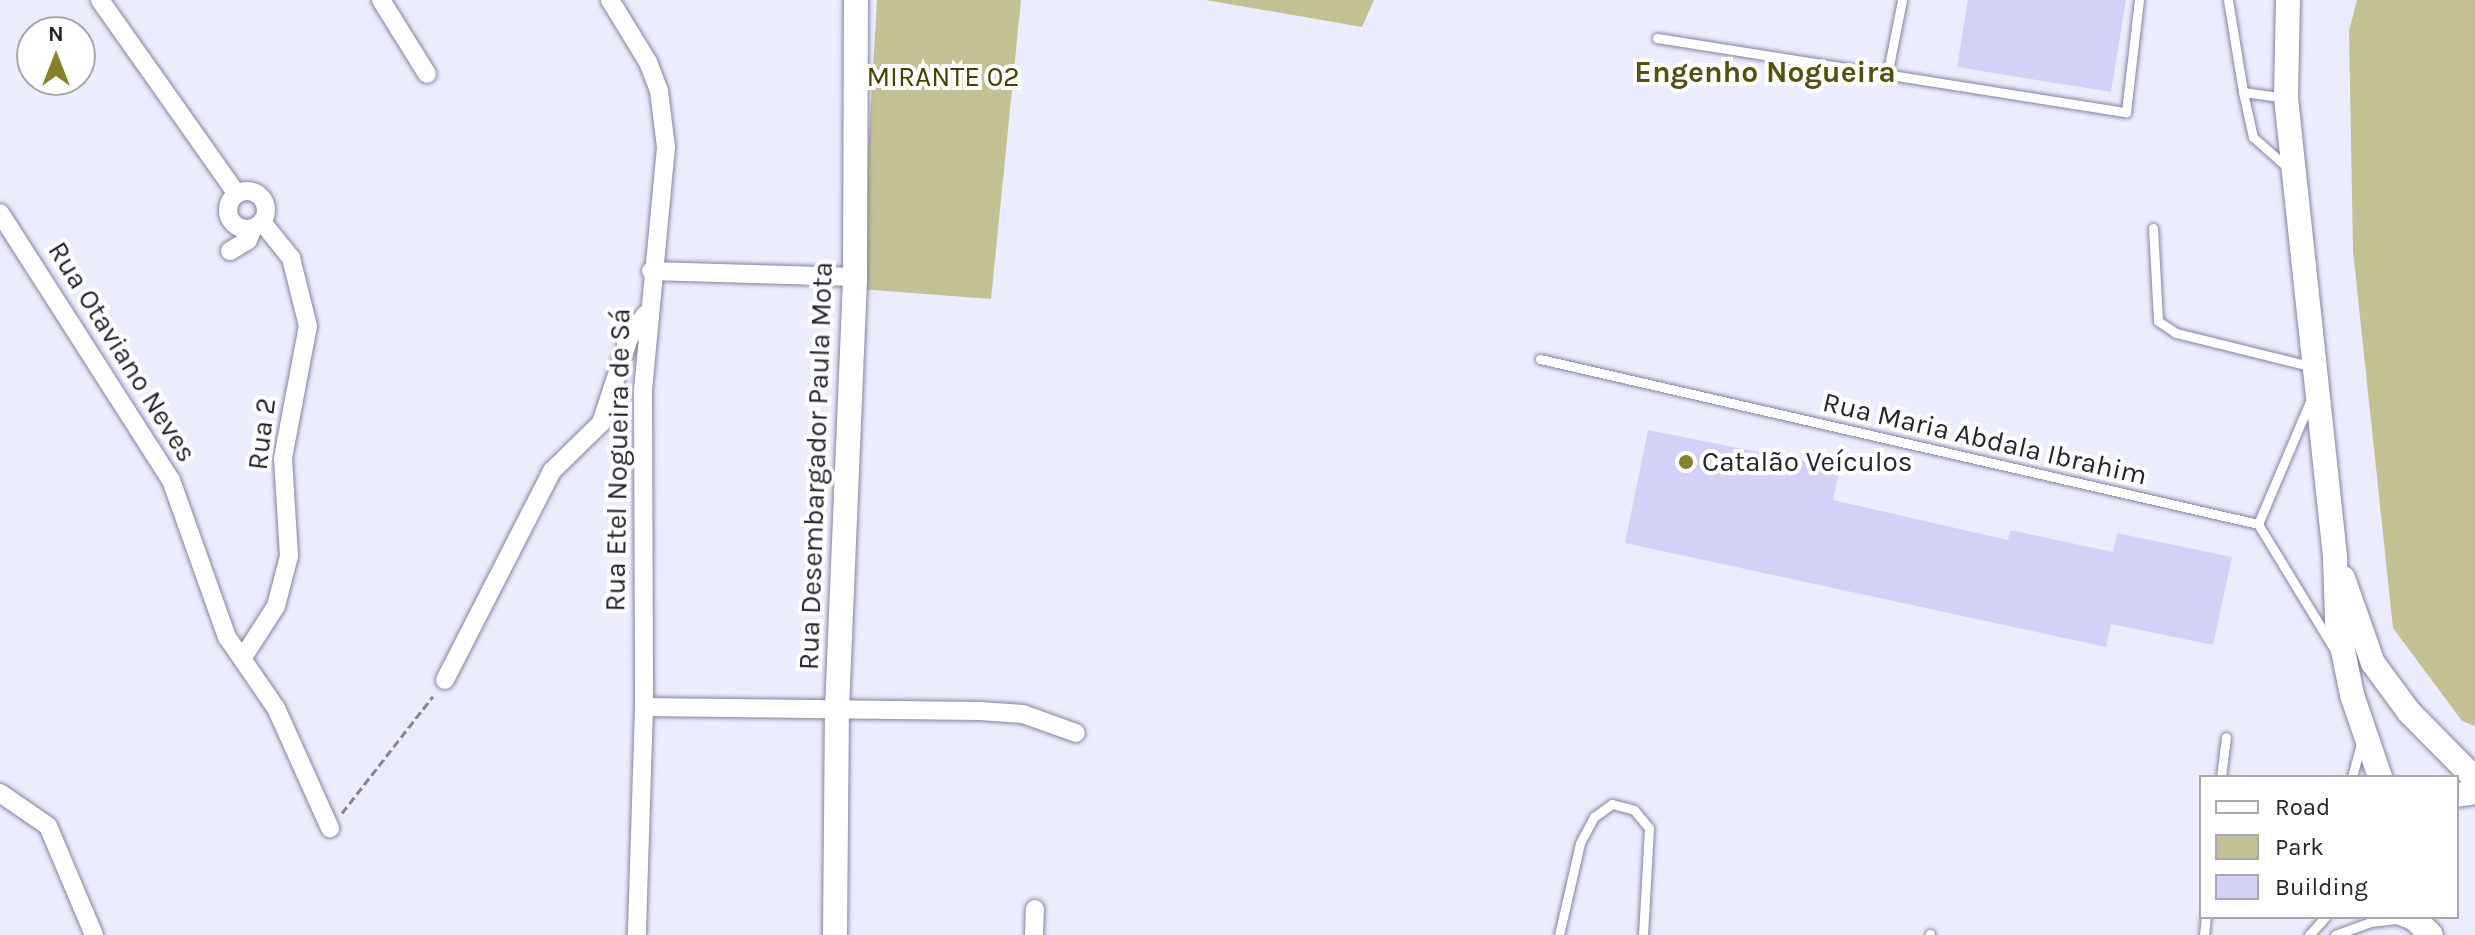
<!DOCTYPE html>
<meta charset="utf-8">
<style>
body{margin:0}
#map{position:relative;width:2475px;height:935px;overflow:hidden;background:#ececff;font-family:Karla,sans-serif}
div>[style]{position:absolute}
.green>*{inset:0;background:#c3c193}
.building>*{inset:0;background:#d3d1f7}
.path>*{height:3px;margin-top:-1.5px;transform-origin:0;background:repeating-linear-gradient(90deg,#858593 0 8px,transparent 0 12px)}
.roads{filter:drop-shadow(0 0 2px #84829f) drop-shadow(0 0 2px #84829f)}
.service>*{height:9px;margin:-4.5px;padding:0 4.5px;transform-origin:4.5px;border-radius:4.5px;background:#fff}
.minor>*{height:18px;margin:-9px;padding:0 9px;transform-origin:9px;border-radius:9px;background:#fff}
.minor>.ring{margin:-9px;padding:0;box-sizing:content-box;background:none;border:18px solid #fff;border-radius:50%}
.tertiary>*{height:24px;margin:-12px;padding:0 12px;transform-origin:12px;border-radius:12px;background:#fff}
.dots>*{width:22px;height:22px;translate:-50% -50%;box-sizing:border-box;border:4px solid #fff;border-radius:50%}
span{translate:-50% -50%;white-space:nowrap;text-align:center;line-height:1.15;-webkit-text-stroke:8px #fff;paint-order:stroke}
.park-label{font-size:28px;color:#464101}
.street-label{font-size:28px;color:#252530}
.poi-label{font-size:28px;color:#252530}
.left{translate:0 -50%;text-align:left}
.neighbourhood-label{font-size:30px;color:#545012;font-weight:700}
.legend{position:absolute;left:2199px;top:775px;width:260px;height:144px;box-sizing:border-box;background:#fff;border:2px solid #a8a8ac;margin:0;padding:10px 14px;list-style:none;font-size:24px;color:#252530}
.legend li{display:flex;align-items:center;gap:16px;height:40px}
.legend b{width:40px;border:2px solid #a8a8ac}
.north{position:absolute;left:16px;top:16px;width:80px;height:80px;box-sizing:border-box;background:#fff;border:2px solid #a8a8ac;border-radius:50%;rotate:0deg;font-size:22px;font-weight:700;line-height:32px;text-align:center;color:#252530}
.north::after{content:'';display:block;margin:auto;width:28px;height:36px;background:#878129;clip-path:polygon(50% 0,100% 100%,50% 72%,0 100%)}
</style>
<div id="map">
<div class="green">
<i style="clip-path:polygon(877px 0,1021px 0,991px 299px,860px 289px)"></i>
<i style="clip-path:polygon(1206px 0,1374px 0,1362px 27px)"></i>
<i style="clip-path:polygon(2357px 0,2475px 0,2475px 726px,2462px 721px,2393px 628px,2353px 251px,2349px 31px)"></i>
</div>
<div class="building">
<i style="clip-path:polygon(1968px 0,2126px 0,2111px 92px,1957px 67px)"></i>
<i style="clip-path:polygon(1648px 430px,1840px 468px,1833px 500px,2008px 540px,2010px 530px,2113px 552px,2117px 533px,2232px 557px,2213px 645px,2111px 624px,2106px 647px,1625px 543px)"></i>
</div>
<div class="path">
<i style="left:342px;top:813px;width:148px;rotate:-52.1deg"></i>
</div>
<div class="roads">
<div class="service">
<i style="left:2228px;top:0;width:93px;rotate:80.7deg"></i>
<i style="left:2243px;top:92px;width:43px;rotate:7.9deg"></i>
<i style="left:1657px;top:38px;width:475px;rotate:9deg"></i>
<i style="left:2126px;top:112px;width:113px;rotate:-83.4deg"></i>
<i style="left:1888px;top:71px;width:72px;rotate:-78.8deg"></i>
<i style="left:2243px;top:92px;width:46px;rotate:77.5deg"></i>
<i style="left:2253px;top:137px;width:47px;rotate:41.5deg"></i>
<i style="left:2153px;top:228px;width:93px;rotate:86.9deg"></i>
<i style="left:2158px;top:321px;width:22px;rotate:34deg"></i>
<i style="left:2176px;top:333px;width:141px;rotate:13.9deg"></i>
<i style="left:1540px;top:359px;width:737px;rotate:12.94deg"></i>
<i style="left:2258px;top:524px;width:148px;rotate:58.6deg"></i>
<i style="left:2258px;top:524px;width:136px;rotate:-67deg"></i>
<i style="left:2221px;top:777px;width:40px;rotate:-82.9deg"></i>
<i style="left:2352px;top:777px;width:39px;rotate:-75deg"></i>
<i style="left:1559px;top:935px;width:94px;rotate:-77.1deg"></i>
<i style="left:1580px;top:843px;width:30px;rotate:-62deg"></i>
<i style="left:1594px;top:817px;width:22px;rotate:-36deg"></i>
<i style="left:1612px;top:804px;width:23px;rotate:15deg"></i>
<i style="left:1634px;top:810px;width:23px;rotate:50deg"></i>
<i style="left:1649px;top:828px;width:107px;rotate:93.2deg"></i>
<i style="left:1930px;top:935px;width:1px;rotate:-90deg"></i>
<i style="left:2204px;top:935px;width:18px;rotate:-84deg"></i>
<i style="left:2309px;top:935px;width:24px;rotate:-48deg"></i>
<i style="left:2335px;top:935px;width:38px;rotate:-20deg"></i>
<i style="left:2371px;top:922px;width:25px;rotate:-7deg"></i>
<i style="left:2396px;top:919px;width:17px;rotate:21deg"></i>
</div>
<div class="minor">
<i style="left:100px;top:0;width:237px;rotate:54.8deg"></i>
<i style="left:381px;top:0;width:87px;rotate:58.1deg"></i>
<i style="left:610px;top:0;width:73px;rotate:58.5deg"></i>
<i style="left:648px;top:62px;width:31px;rotate:69deg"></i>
<i style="left:659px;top:91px;width:56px;rotate:82.9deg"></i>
<i style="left:666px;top:147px;width:245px;rotate:95.4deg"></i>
<i style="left:643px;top:391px;width:316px;rotate:89.8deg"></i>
<i style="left:644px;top:707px;width:228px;rotate:91.8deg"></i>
<i class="ring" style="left:228px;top:191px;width:20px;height:20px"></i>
<i style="left:0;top:213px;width:317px;rotate:57.4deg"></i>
<i style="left:171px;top:480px;width:167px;rotate:70.4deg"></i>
<i style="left:227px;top:637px;width:86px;rotate:55.4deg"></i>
<i style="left:276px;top:708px;width:132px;rotate:65.8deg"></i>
<i style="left:230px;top:251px;width:21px;rotate:-31deg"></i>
<i style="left:248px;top:240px;width:13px;rotate:-67deg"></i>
<i style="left:651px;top:271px;width:204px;rotate:1.7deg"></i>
<i style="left:244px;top:656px;width:59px;rotate:-57.4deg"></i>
<i style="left:276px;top:606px;width:52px;rotate:-75.4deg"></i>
<i style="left:289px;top:556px;width:98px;rotate:-93.5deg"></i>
<i style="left:283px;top:458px;width:134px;rotate:-79.3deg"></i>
<i style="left:308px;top:326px;width:70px;rotate:-104deg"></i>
<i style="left:291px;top:258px;width:46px;rotate:-128.9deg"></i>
<i style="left:445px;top:680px;width:235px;rotate:-62.9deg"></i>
<i style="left:552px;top:471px;width:69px;rotate:-44.4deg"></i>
<i style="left:601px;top:423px;width:89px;rotate:-71.8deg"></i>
<i style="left:629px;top:338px;width:29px;rotate:-55deg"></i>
<i style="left:644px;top:707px;width:336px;rotate:0.7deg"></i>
<i style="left:980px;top:711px;width:43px;rotate:4deg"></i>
<i style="left:1023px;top:714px;width:56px;rotate:19.7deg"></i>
<i style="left:0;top:793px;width:58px;rotate:34.5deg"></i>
<i style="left:48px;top:826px;width:118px;rotate:67.1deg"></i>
<i style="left:1034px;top:935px;width:26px;rotate:-88deg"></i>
</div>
<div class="tertiary">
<i style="left:2288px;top:0;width:98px;rotate:91.2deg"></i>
<i style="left:2286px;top:98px;width:462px;rotate:83.9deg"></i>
<i style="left:2335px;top:557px;width:64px;rotate:88.2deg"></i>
<i style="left:2337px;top:621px;width:76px;rotate:78.5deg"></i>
<i style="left:2352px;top:695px;width:87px;rotate:71.1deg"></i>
<i style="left:2343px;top:578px;width:90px;rotate:70.6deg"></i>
<i style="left:2373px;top:663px;width:61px;rotate:53.7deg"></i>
<i style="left:2409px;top:712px;width:94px;rotate:45.4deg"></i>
<i style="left:2457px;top:795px;width:18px;rotate:-9deg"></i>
<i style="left:2413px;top:917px;width:25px;rotate:45deg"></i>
<i style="left:835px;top:935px;width:226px;rotate:-89.5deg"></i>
<i style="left:837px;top:709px;width:432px;rotate:-87.6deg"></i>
<i style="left:855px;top:277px;width:277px;rotate:-89.8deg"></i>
</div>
</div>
<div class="dots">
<i style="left:1686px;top:462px;background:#878129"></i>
</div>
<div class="park-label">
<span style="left:943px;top:77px">MIRANTE 02</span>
</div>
<div class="street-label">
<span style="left:122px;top:352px;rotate:58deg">Rua Otaviano Neves</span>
<span style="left:262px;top:434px;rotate:-83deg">Rua 2</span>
<span style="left:1985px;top:439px;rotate:13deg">Rua Maria Abdala Ibrahim</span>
<span style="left:618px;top:460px;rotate:-89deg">Rua Etel Nogueira de Sá</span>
<span style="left:816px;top:466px;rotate:-88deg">Rua Desembargador Paula Mota</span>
</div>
<div class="poi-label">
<span class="left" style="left:1702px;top:462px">Catalão Veículos</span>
</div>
<div class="neighbourhood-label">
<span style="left:1765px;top:72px">Engenho Nogueira</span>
</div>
<ul class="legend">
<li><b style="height:10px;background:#fff"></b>Road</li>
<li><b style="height:22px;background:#c3c193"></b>Park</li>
<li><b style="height:22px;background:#d3d1f7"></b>Building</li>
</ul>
<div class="north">N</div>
</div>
